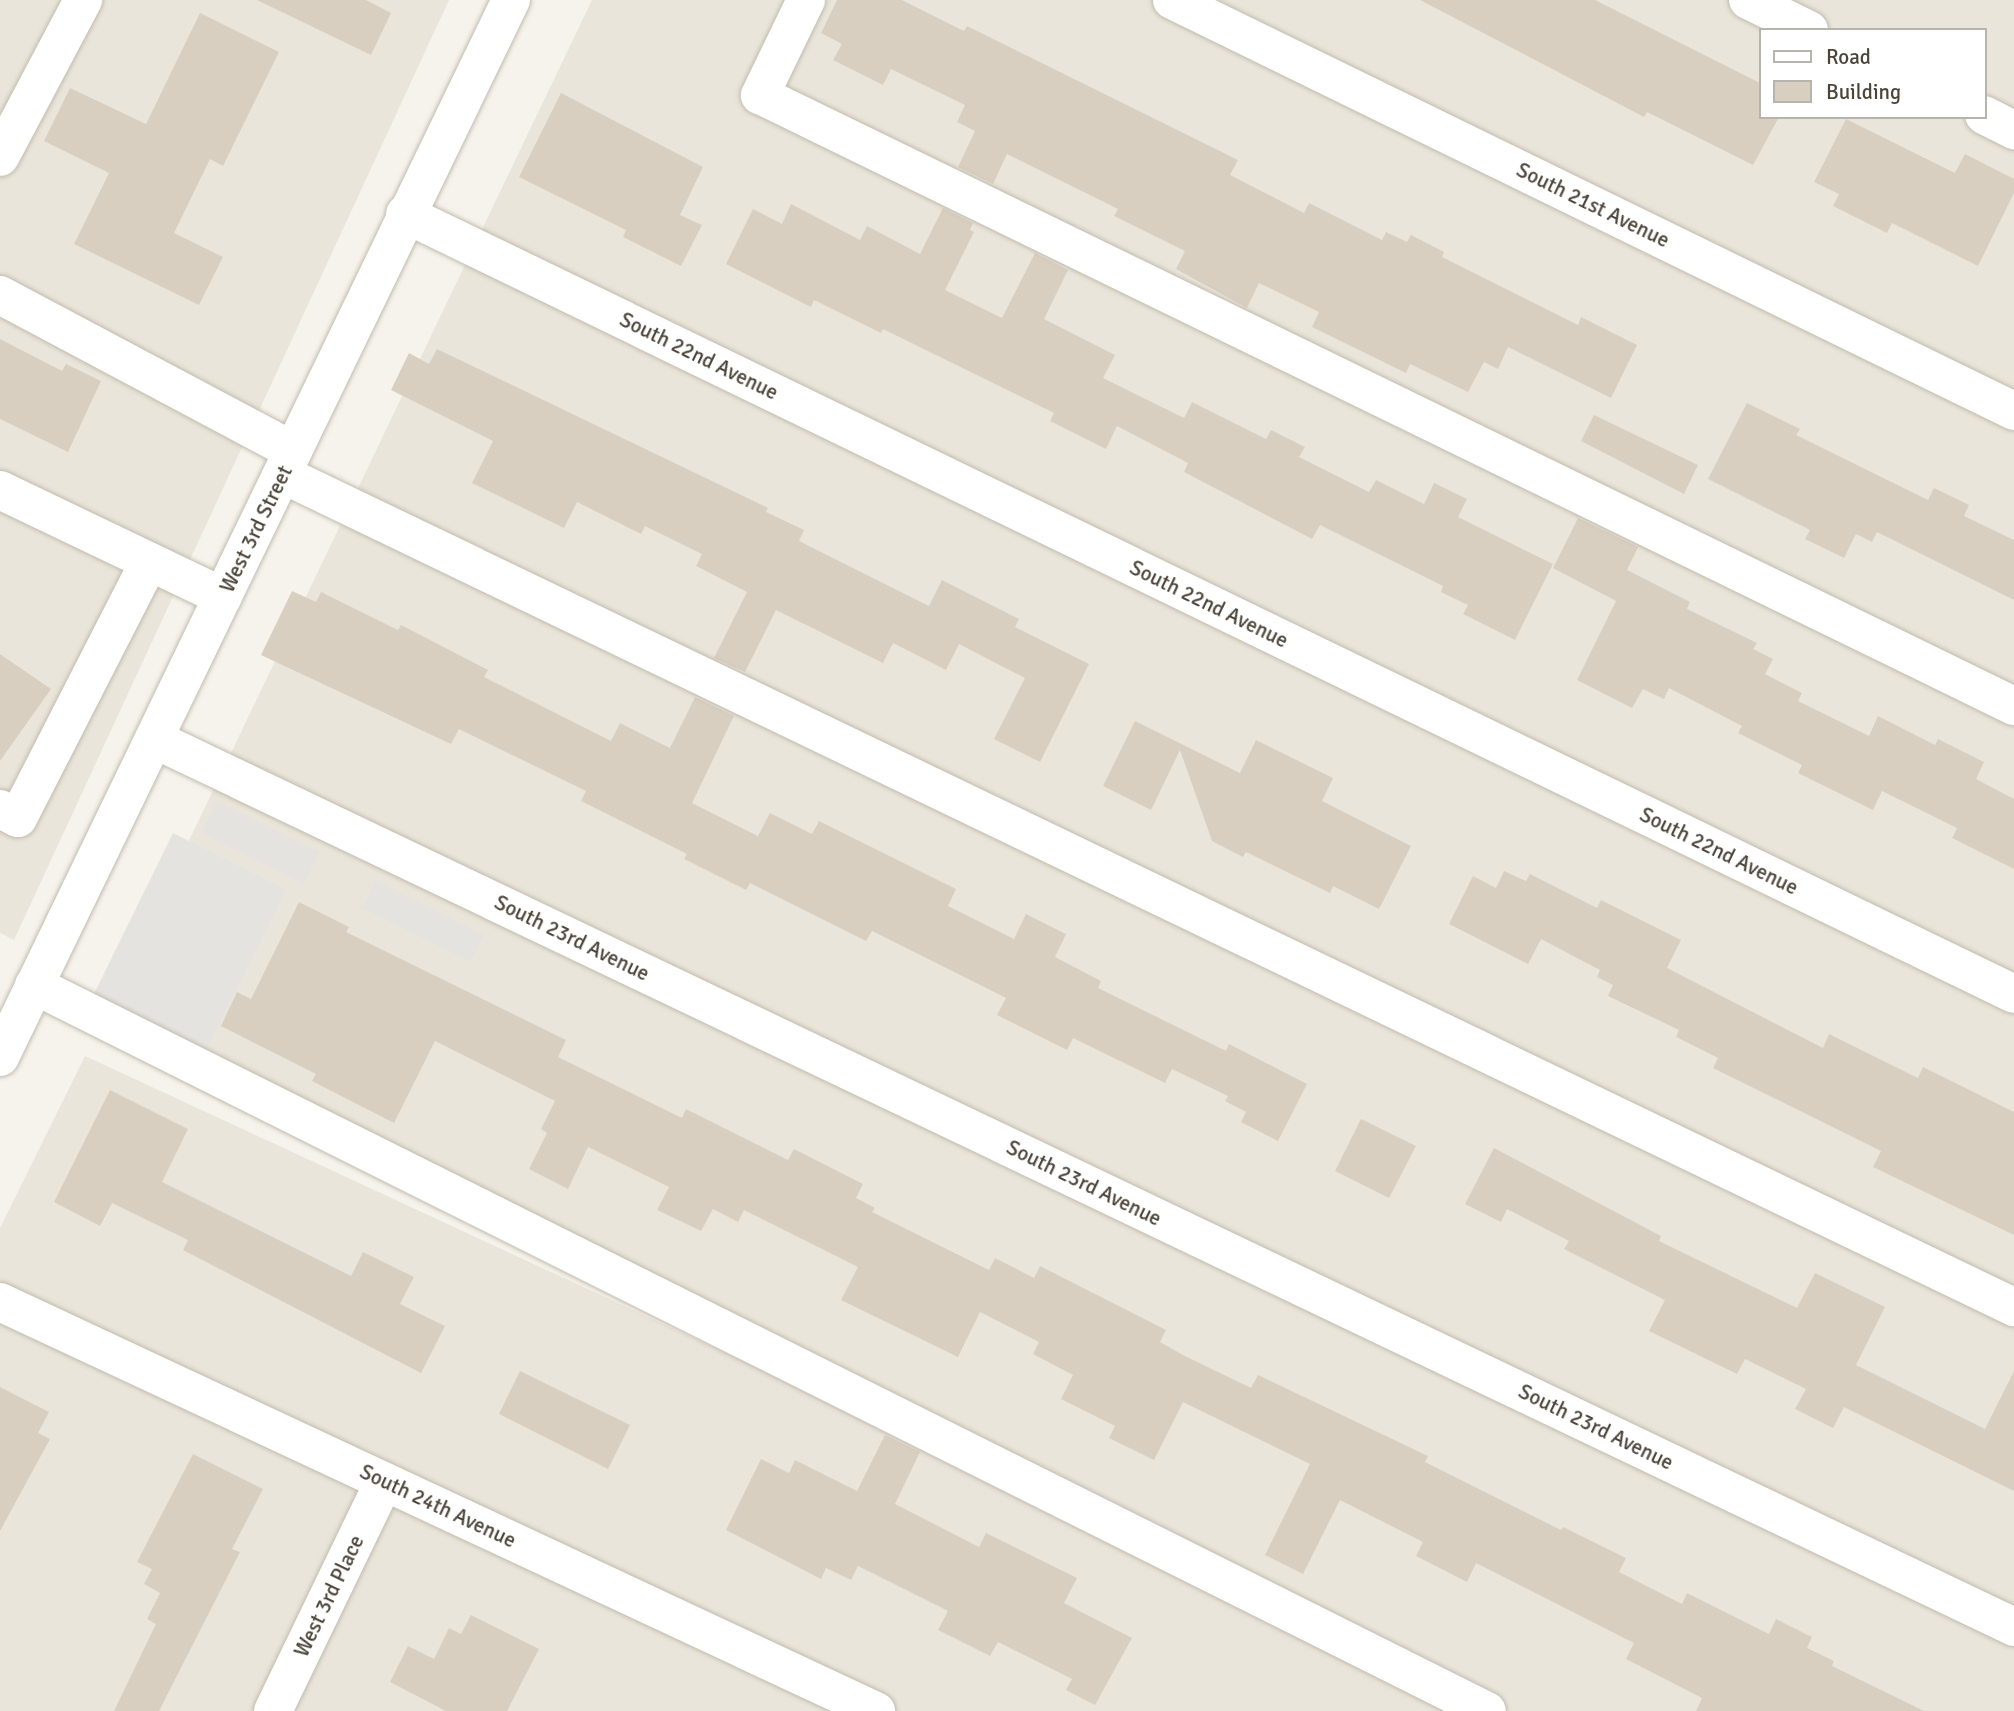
<!DOCTYPE html>
<style>
body{margin:0}
#map{position:relative;width:2014px;height:1711px;overflow:hidden;background:#f6f3ec;font-family:Signika,sans-serif}
div>[style]{position:absolute}
.residential>*{inset:0;background:#eae5da}
.parking>*{inset:0;background:#e5e3e0}
.building>*{inset:0;background:#d8cfc1}
.roads{filter:drop-shadow(0 0 2px #c2bbae) drop-shadow(0 0 2px #c2bbae)}
.minor>*{height:38px;margin:-19px;padding:0 19px;transform-origin:19px;border-radius:19px;background:#fff}
span{translate:-50% -50%;white-space:nowrap;text-align:center;line-height:1.15;-webkit-text-stroke:7px #fff;paint-order:stroke}
.street-label{font-size:21px;color:#4b4439}
.legend{position:absolute;left:1759px;top:28px;width:228px;height:91px;box-sizing:border-box;background:#fff;border:2px solid #b7b4b0;margin:0;padding:9px 12px;list-style:none;font-size:21px;color:#4b4439}
.legend li{display:flex;align-items:center;gap:14px;height:35px}
.legend b{width:35px;border:2px solid #b7b4b0}
</style>
<div id="map">
<div class="residential">
<i style="clip-path:polygon(0 0,449px 0,14px 940px,0 933px)"></i>
<i style="clip-path:polygon(evenodd,592px 0,2014px 0,2014px 1711px,0 1711px,0 1228px,85px 1056px,1330px 1633px,103px 1020px,592px 0,1760px 30px,1984px 30px,1984px 117px,1760px 117px,1760px 30px)"></i>
</div>
<div class="parking">
<i style="clip-path:polygon(217px 801px,319px 852px,304px 884px,201px 833px)"></i>
<i style="clip-path:polygon(173px 833px,286px 890px,202px 1058px,90px 1002px)"></i>
<i style="clip-path:polygon(375px 880px,484px 935px,470px 962px,362px 908px)"></i>
</div>
<div class="building">
<i style="clip-path:polygon(257px 0,366px 0,391px 13px,371px 55px)"></i>
<i style="clip-path:polygon(837px 0,902px 0,964px 31px,967px 26px,1238px 160px,1230px 175px,1304px 213px,1309px 203px,1382px 240px,1386px 232px,1407px 242px,1411px 235px,1444px 252px,1442px 257px,1578px 325px,1581px 317px,1637px 345px,1611px 398px,1508px 347px,1498px 369px,1484px 362px,1468px 392px,1410px 364px,1406px 373px,1312px 327px,1319px 312px,1259px 283px,1247px 308px,1176px 269px,1185px 251px,1114px 216px,1118px 209px,1007px 154px,993px 184px,958px 167px,975px 131px,957px 122px,965px 105px,891px 69px,883px 85px,833px 60px,842px 44px,821px 33px)"></i>
<i style="clip-path:polygon(1420px 0,1595px 0,1760px 83px,1760px 117px,1779px 117px,1753px 165px,1647px 112px,1644px 117px)"></i>
<i style="clip-path:polygon(200px 13px,279px 52px,223px 166px,210px 159px,174px 233px,223px 257px,199px 305px,74px 244px,109px 173px,44px 141px,70px 88px,146px 124px)"></i>
<i style="clip-path:polygon(561px 93px,703px 167px,680px 215px,702px 225px,681px 266px,623px 237px,626px 230px,519px 177px)"></i>
<i style="clip-path:polygon(1846px 119px,1955px 173px,1965px 154px,2014px 179px,2014px 193px,1978px 266px,1892px 223px,1887px 233px,1833px 206px,1839px 194px,1814px 182px)"></i>
<i style="clip-path:polygon(791px 204px,860px 240px,867px 226px,920px 254px,943px 208px,973px 223px,970px 230px,974px 232px,945px 290px,1002px 318px,1035px 253px,1068px 270px,1044px 319px,1115px 355px,1103px 378px,1184px 418px,1192px 402px,1266px 439px,1271px 430px,1305px 447px,1299px 457px,1369px 492px,1376px 480px,1424px 504px,1434px 483px,1467px 499px,1458px 517px,1553px 564px,1515px 640px,1463px 614px,1468px 605px,1441px 592px,1443px 586px,1320px 525px,1312px 539px,1184px 472px,1188px 463px,1117px 426px,1106px 449px,1050px 421px,1054px 413px,883px 329px,881px 333px,814px 300px,811px 307px,726px 264px,753px 209px,782px 224px)"></i>
<i style="clip-path:polygon(0 339px,62px 371px,66px 364px,101px 381px,68px 452px,0 419px)"></i>
<i style="clip-path:polygon(437px 349px,768px 508px,766px 512px,804px 530px,799px 541px,929px 606px,942px 580px,1019px 619px,1015px 627px,1089px 664px,1040px 762px,994px 739px,1025px 678px,959px 644px,946px 670px,893px 643px,883px 663px,776px 610px,745px 672px,714px 658px,747px 592px,696px 566px,702px 554px,645px 526px,641px 534px,577px 502px,564px 528px,472px 483px,493px 441px,391px 390px,409px 353px,429px 364px)"></i>
<i style="clip-path:polygon(1747px 403px,1800px 429px,1796px 435px,1928px 500px,1934px 488px,1969px 505px,1964px 516px,2014px 540px,2014px 600px,1877px 532px,1872px 542px,1856px 534px,1844px 558px,1805px 539px,1810px 530px,1708px 479px)"></i>
<i style="clip-path:polygon(1594px 415px,1698px 465px,1684px 494px,1581px 441px)"></i>
<i style="clip-path:polygon(1578px 518px,1638px 547px,1627px 570px,1690px 602px,1687px 609px,1757px 643px,1753px 649px,1773px 659px,1765px 674px,1802px 693px,1798px 701px,1869px 736px,1878px 716px,1935px 745px,1938px 739px,1984px 762px,1976px 779px,2014px 799px,2014px 869px,1952px 838px,1957px 828px,1882px 791px,1873px 810px,1798px 773px,1802px 765px,1738px 733px,1742px 726px,1669px 688px,1664px 699px,1643px 689px,1632px 708px,1577px 680px,1616px 601px,1553px 568px)"></i>
<i style="clip-path:polygon(292px 591px,316px 602px,321px 592px,398px 630px,401px 625px,488px 670px,484px 677px,611px 741px,620px 723px,670px 748px,695px 697px,734px 716px,692px 803px,758px 836px,770px 813px,812px 834px,819px 821px,956px 889px,948px 906px,1014px 939px,1026px 914px,1066px 934px,1055px 957px,1101px 981px,1098px 988px,1226px 1051px,1229px 1044px,1307px 1084px,1278px 1141px,1241px 1122px,1246px 1112px,1225px 1101px,1228px 1096px,1172px 1069px,1165px 1083px,1073px 1038px,1067px 1050px,997px 1015px,1006px 998px,872px 931px,866px 941px,750px 883px,746px 890px,684px 859px,687px 854px,581px 801px,586px 791px,459px 729px,451px 744px,261px 655px)"></i>
<i style="clip-path:polygon(0 654px,51px 689px,0 761px)"></i>
<i style="clip-path:polygon(1135px 721px,1240px 773px,1256px 740px,1333px 778px,1322px 801px,1411px 846px,1379px 909px,1333px 886px,1330px 893px,1246px 852px,1243px 857px,1212px 841px,1180px 750px,1151px 810px,1103px 786px)"></i>
<i style="clip-path:polygon(1504px 871px,1526px 881px,1530px 874px,1597px 908px,1601px 900px,1681px 940px,1667px 968px,1823px 1048px,1829px 1034px,1918px 1078px,1923px 1067px,2014px 1112px,2014px 1235px,1873px 1167px,1881px 1151px,1713px 1068px,1718px 1058px,1676px 1037px,1679px 1030px,1608px 996px,1613px 985px,1597px 977px,1600px 970px,1541px 939px,1528px 964px,1449px 924px,1473px 876px,1496px 888px)"></i>
<i style="clip-path:polygon(299px 902px,349px 927px,346px 932px,566px 1040px,558px 1057px,682px 1118px,686px 1109px,788px 1160px,794px 1149px,863px 1184px,856px 1198px,875px 1208px,872px 1212px,989px 1270px,995px 1258px,1034px 1278px,1040px 1266px,1166px 1330px,1160px 1342px,1183px 1355px,1251px 1388px,1258px 1375px,1428px 1456px,1425px 1462px,1561px 1530px,1563px 1527px,1626px 1558px,1619px 1572px,1682px 1604px,1687px 1593px,1769px 1634px,1776px 1619px,1812px 1637px,1807px 1648px,1834px 1661px,1832px 1666px,1924px 1711px,1696px 1711px,1702px 1698px,1626px 1659px,1634px 1643px,1476px 1563px,1467px 1582px,1416px 1556px,1423px 1542px,1340px 1500px,1303px 1574px,1265px 1555px,1310px 1464px,1232px 1426px,1183px 1402px,1154px 1460px,1109px 1438px,1115px 1426px,1061px 1399px,1073px 1375px,1033px 1354px,1039px 1342px,980px 1312px,958px 1357px,841px 1300px,858px 1267px,744px 1210px,738px 1222px,713px 1209px,701px 1231px,657px 1210px,669px 1187px,588px 1147px,568px 1189px,529px 1169px,547px 1133px,541px 1129px,555px 1101px,435px 1041px,394px 1123px,312px 1081px,316px 1074px,221px 1026px,237px 992px,251px 999px)"></i>
<i style="clip-path:polygon(110px 1090px,188px 1129px,162px 1182px,351px 1276px,363px 1252px,414px 1277px,400px 1304px,445px 1326px,421px 1373px,183px 1250px,188px 1240px,112px 1203px,100px 1226px,54px 1202px)"></i>
<i style="clip-path:polygon(1361px 1119px,1416px 1146px,1389px 1198px,1335px 1171px)"></i>
<i style="clip-path:polygon(1494px 1148px,1661px 1236px,1659px 1241px,1797px 1308px,1815px 1273px,1885px 1307px,1856px 1365px,1985px 1429px,2014px 1371px,2014px 1491px,1844px 1407px,1833px 1428px,1795px 1409px,1806px 1389px,1745px 1359px,1737px 1374px,1649px 1331px,1665px 1300px,1564px 1249px,1569px 1241px,1507px 1209px,1501px 1222px,1465px 1204px)"></i>
<i style="clip-path:polygon(520px 1371px,630px 1425px,608px 1469px,499px 1414px)"></i>
<i style="clip-path:polygon(0 1387px,49px 1412px,38px 1433px,50px 1439px,0 1531px)"></i>
<i style="clip-path:polygon(885px 1435px,920px 1452px,895px 1504px,979px 1547px,986px 1533px,1077px 1578px,1064px 1603px,1132px 1638px,1095px 1705px,1066px 1690px,1072px 1679px,998px 1642px,990px 1656px,938px 1630px,948px 1611px,858px 1566px,851px 1580px,826px 1568px,821px 1579px,726px 1530px,761px 1459px,789px 1473px,795px 1460px,857px 1491px)"></i>
<i style="clip-path:polygon(193px 1454px,263px 1489px,232px 1549px,240px 1552px,159px 1711px,114px 1711px,156px 1624px,147px 1619px,160px 1593px,144px 1584px,152px 1569px,137px 1562px)"></i>
<i style="clip-path:polygon(471px 1615px,539px 1649px,507px 1711px,446px 1711px,390px 1682px,408px 1646px,434px 1659px,449px 1628px,461px 1634px)"></i>
</div>
<div class="roads">
<div class="minor">
<i style="left:806px;top:0;width:106px;rotate:115.8deg"></i>
<i style="left:760px;top:95px;width:1395px;rotate:25.98deg"></i>
<i style="left:1172px;top:0;width:937px;rotate:26.02deg"></i>
<i style="left:1748px;top:0;width:68px;rotate:26.2deg"></i>
<i style="left:1984px;top:115px;width:34px;rotate:27deg"></i>
<i style="left:0;top:157px;width:178px;rotate:-62.1deg"></i>
<i style="left:405px;top:214px;width:1788px;rotate:25.86deg"></i>
<i style="left:0;top:295px;width:332px;rotate:28deg"></i>
<i style="left:282px;top:474px;width:1922px;rotate:25.69deg"></i>
<i style="left:0;top:490px;width:247px;rotate:25.6deg"></i>
<i style="left:154px;top:739px;width:2061px;rotate:25.52deg"></i>
<i style="left:0;top:809px;width:20px;rotate:27deg"></i>
<i style="left:18px;top:818px;width:288px;rotate:-62.9deg"></i>
<i style="left:34px;top:985px;width:1624px;rotate:26.55deg"></i>
<i style="left:0;top:1057px;width:1174px;rotate:-64.2deg"></i>
<i style="left:0;top:1302px;width:967px;rotate:25.03deg"></i>
<i style="left:273px;top:1711px;width:255px;rotate:-64.2deg"></i>
</div>
</div>
<div class="street-label">
<span style="left:1593px;top:205px;rotate:26deg">South 21st Avenue</span>
<span style="left:699px;top:356px;rotate:26deg">South 22nd Avenue</span>
<span style="left:256px;top:529px;rotate:-64deg">West 3rd Street</span>
<span style="left:1209px;top:604px;rotate:26deg">South 22nd Avenue</span>
<span style="left:1719px;top:851px;rotate:26deg">South 22nd Avenue</span>
<span style="left:572px;top:938px;rotate:26deg">South 23rd Avenue</span>
<span style="left:1084px;top:1183px;rotate:26deg">South 23rd Avenue</span>
<span style="left:1596px;top:1427px;rotate:26deg">South 23rd Avenue</span>
<span style="left:438px;top:1506px;rotate:25deg">South 24th Avenue</span>
<span style="left:329px;top:1596px;rotate:-64deg">West 3rd Place</span>
</div>
<ul class="legend">
<li><b style="height:9px;background:#fff"></b>Road</li>
<li><b style="height:19px;background:#d8cfc1"></b>Building</li>
</ul>
</div>
